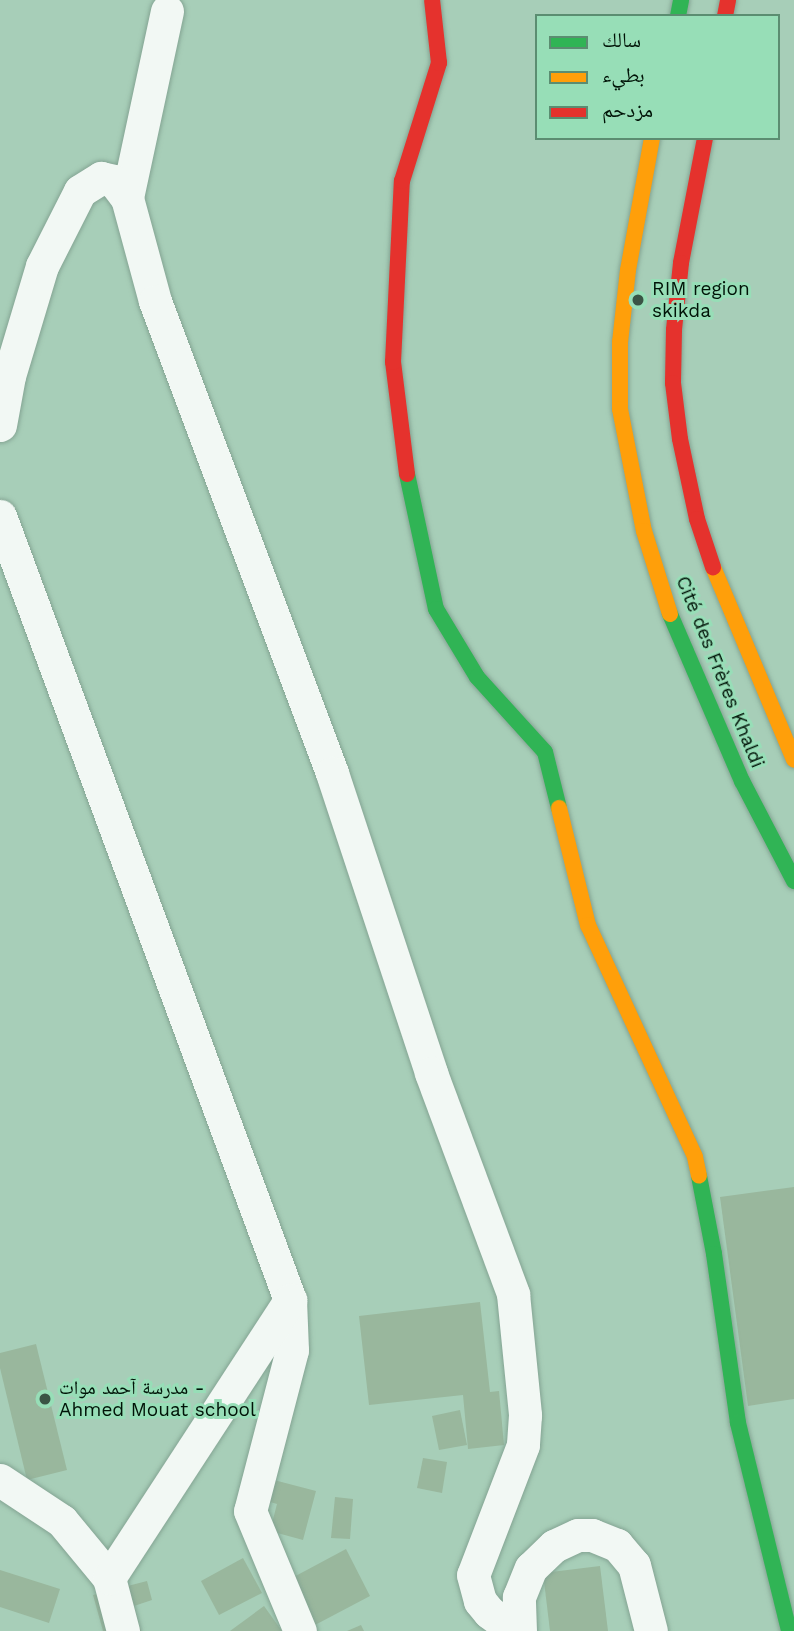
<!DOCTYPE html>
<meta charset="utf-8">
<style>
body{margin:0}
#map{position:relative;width:794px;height:1631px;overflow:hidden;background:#a7ceb8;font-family:"Work Sans","Noto Naskh Arabic",sans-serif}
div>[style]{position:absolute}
.building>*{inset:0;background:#99b79d}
.roads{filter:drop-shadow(0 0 2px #84a493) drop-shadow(0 0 2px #84a493)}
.street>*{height:33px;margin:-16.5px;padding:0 16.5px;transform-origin:16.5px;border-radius:16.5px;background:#f2f8f4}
.fast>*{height:16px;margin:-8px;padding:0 8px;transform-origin:8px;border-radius:8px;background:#30b455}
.slow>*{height:16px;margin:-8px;padding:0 8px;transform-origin:8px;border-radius:8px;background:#ff9f0a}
.jam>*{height:16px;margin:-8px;padding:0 8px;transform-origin:8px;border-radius:8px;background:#e5322d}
.dots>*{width:19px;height:19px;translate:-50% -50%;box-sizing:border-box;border:4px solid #97deb7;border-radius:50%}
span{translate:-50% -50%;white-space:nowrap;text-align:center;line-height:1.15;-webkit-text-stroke:6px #97deb7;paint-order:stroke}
.poi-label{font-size:19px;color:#001307}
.left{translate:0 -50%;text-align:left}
.street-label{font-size:19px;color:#001307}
.legend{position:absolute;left:535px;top:14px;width:245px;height:126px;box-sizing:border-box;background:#97deb7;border:2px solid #5b8d71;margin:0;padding:9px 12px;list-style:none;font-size:21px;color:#001307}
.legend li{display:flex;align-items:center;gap:14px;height:35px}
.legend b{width:35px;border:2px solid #5b8d71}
</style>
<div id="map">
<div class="building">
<i style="clip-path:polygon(794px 1187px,794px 1399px,748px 1406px,720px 1197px)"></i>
<i style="clip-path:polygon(480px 1302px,490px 1392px,499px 1391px,504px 1445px,468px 1449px,463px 1395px,369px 1405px,359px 1316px)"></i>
<i style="clip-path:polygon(36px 1344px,67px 1470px,27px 1480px,0 1368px,0 1353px)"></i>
<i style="clip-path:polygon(460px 1410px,467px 1445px,439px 1450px,432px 1416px)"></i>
<i style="clip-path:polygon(423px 1458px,447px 1462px,442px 1493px,417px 1488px)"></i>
<i style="clip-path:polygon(270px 1479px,316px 1491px,303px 1540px,270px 1531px,277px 1504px,264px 1500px)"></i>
<i style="clip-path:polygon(335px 1497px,353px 1499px,350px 1539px,331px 1538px)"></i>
<i style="clip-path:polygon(346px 1549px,370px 1596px,315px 1625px,290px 1579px)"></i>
<i style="clip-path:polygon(243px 1558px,262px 1593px,219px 1615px,201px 1581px)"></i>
<i style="clip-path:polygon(600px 1566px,608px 1631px,550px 1631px,543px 1573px)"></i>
<i style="clip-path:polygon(0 1570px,60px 1589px,49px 1623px,0 1607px)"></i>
<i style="clip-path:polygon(147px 1581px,152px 1600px,134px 1606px,141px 1631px,103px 1631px,93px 1595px)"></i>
<i style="clip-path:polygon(264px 1606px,282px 1631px,230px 1631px)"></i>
<i style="clip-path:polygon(361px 1625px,364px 1631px,347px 1631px)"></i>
</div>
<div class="roads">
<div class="street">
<i style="left:167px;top:11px;width:191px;rotate:102.1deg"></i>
<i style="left:127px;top:198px;width:107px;rotate:74.8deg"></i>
<i style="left:155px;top:301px;width:504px;rotate:69.44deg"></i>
<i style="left:332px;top:773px;width:316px;rotate:71.7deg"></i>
<i style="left:431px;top:1073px;width:236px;rotate:69.6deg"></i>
<i style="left:513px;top:1294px;width:122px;rotate:84.3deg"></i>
<i style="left:525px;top:1415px;width:30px;rotate:94deg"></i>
<i style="left:523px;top:1445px;width:139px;rotate:111deg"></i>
<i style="left:473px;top:1575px;width:27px;rotate:75deg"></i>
<i style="left:480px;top:1601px;width:14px;rotate:51deg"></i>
<i style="left:489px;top:1612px;width:31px;rotate:37deg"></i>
<i style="left:0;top:425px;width:50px;rotate:-79.6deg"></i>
<i style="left:9px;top:376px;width:115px;rotate:-73.3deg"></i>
<i style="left:42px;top:266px;width:84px;rotate:-63.1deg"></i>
<i style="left:80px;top:191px;width:25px;rotate:-32deg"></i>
<i style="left:101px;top:178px;width:13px;rotate:13deg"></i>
<i style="left:114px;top:181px;width:21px;rotate:53deg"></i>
<i style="left:0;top:516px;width:836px;rotate:69.7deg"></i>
<i style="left:290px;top:1300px;width:50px;rotate:87.7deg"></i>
<i style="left:292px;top:1350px;width:166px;rotate:104.6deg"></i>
<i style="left:250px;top:1511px;width:130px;rotate:67.4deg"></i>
<i style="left:0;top:1480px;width:74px;rotate:33.5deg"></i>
<i style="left:62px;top:1521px;width:74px;rotate:50.5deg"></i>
<i style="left:109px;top:1578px;width:55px;rotate:75.2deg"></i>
<i style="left:109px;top:1578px;width:332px;rotate:-56.9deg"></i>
<i style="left:520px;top:1631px;width:34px;rotate:-92deg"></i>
<i style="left:519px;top:1597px;width:31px;rotate:-68deg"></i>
<i style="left:531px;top:1568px;width:32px;rotate:-44deg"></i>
<i style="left:554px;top:1546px;width:26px;rotate:-25deg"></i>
<i style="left:578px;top:1535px;width:14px"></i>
<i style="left:592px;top:1535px;width:27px;rotate:22deg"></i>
<i style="left:617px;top:1545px;width:26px;rotate:50deg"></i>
<i style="left:634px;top:1565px;width:68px;rotate:75.6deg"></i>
</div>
<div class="fast">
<i style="left:678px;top:16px;width:16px;rotate:-79deg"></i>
<i style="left:407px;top:474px;width:138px;rotate:77.9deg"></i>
<i style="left:436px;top:609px;width:79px;rotate:58.9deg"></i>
<i style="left:477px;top:677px;width:101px;rotate:47.8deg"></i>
<i style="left:545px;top:752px;width:58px;rotate:76deg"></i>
<i style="left:670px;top:614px;width:182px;rotate:66.7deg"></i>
<i style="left:742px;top:781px;width:113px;rotate:62.5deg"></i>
<i style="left:699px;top:1176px;width:79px;rotate:79.1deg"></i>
<i style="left:714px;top:1254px;width:171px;rotate:81.9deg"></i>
<i style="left:738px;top:1423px;width:214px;rotate:76.2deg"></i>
</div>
<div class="slow">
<i style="left:652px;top:138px;width:134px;rotate:100.3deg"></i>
<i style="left:628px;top:270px;width:72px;rotate:96.3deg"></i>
<i style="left:620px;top:342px;width:67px;rotate:90deg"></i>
<i style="left:620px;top:409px;width:124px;rotate:78.9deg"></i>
<i style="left:644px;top:531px;width:87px;rotate:72.6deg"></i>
<i style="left:713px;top:567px;width:209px;rotate:67.2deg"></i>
<i style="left:559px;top:808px;width:121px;rotate:76.1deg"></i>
<i style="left:588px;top:925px;width:255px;rotate:65.2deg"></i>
<i style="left:695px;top:1157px;width:19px;rotate:78deg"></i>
</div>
<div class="jam">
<i style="left:725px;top:16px;width:16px;rotate:-79deg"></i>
<i style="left:705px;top:138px;width:127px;rotate:100.9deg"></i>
<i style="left:681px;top:263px;width:67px;rotate:96deg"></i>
<i style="left:674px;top:330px;width:53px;rotate:91.1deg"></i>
<i style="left:673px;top:383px;width:56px;rotate:82.9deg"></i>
<i style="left:680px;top:439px;width:82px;rotate:78deg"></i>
<i style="left:697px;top:519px;width:51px;rotate:71.6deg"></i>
<i style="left:407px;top:474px;width:113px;rotate:-97.1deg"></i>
<i style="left:393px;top:362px;width:181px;rotate:-87.2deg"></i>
<i style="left:402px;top:181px;width:124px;rotate:-72.6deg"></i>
<i style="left:439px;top:63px;width:63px;rotate:-96.3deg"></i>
</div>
</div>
<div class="dots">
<i style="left:638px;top:300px;background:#3a5445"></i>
<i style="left:45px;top:1399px;background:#3a5445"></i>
</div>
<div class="poi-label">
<span class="left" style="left:652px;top:300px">RIM region<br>skikda</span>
<span class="left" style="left:59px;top:1399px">مدرسة آحمد موات -<br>Ahmed Mouat school</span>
</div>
<div class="street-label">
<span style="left:720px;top:672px;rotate:68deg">Cité des Frères Khaldi</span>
</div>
<ul class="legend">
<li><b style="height:9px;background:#30b455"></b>سالك</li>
<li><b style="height:9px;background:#ff9f0a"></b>بطيء</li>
<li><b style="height:9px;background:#e5322d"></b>مزدحم</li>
</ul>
</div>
